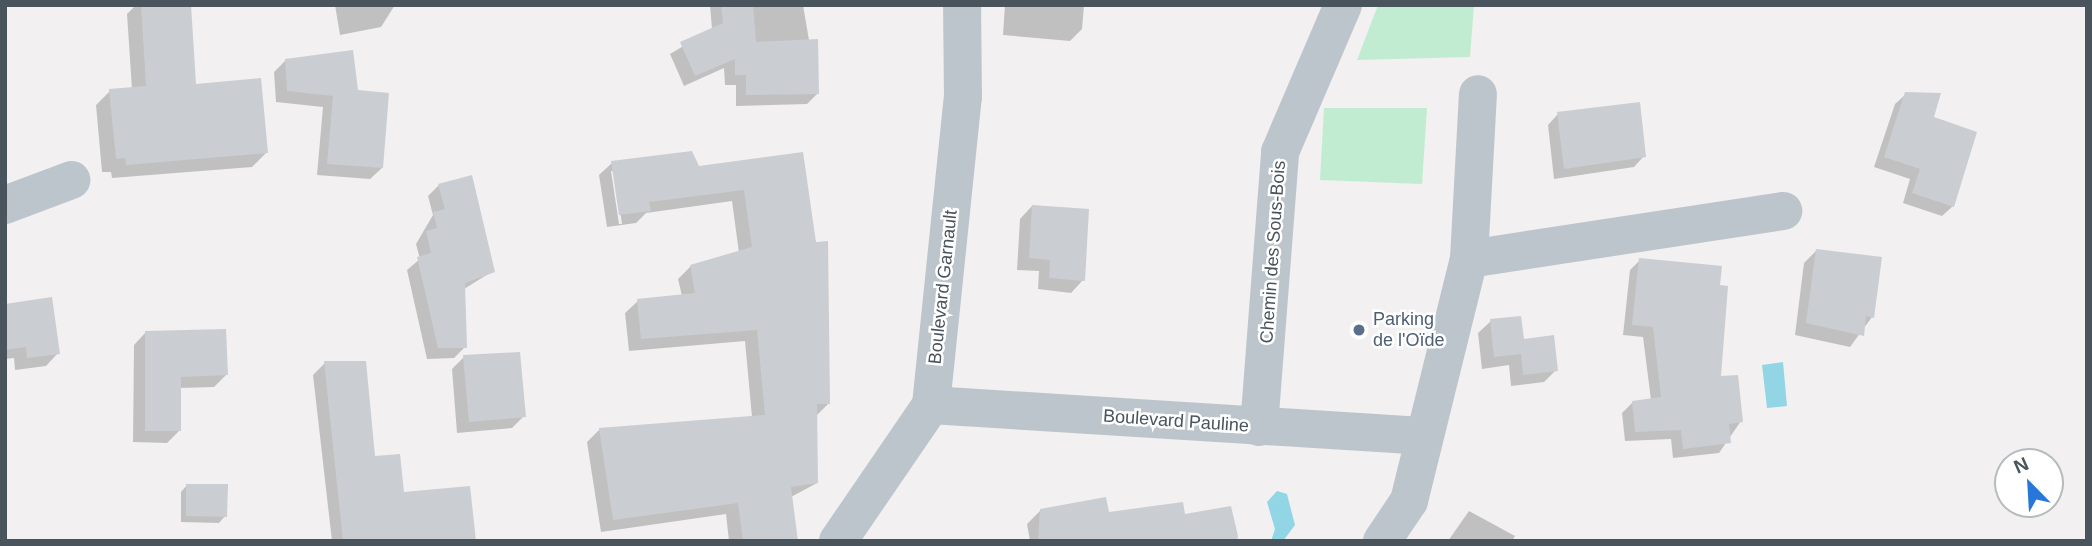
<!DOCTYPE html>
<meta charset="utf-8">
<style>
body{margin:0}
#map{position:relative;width:2092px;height:546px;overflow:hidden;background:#f2f0f0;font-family:Arial,sans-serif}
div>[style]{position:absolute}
.green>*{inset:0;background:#c2ecd2}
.water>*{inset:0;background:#92d6e6}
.shadow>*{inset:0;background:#0003}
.building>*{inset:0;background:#cacdd2}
.minor>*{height:38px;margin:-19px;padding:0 19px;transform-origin:19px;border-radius:19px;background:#bdc5cc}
.dots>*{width:19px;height:19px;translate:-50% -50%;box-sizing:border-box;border:4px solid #fff;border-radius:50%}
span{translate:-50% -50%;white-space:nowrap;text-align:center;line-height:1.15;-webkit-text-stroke:5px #fff;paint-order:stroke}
.street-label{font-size:18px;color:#49545c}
.service-label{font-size:18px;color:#4e5e75}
.left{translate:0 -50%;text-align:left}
.frame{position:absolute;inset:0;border:7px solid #49545c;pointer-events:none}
.north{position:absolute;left:1994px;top:448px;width:70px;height:70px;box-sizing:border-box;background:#fff;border:2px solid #b6bbbe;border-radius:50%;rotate:336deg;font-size:19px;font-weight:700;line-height:28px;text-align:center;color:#49545c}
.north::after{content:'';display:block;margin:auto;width:24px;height:32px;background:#2677d7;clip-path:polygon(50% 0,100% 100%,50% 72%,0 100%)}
</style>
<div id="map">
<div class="green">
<i style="clip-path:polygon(1378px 5px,1474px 5px,1470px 57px,1357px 60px)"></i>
<i style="clip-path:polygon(1324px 108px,1427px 108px,1422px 184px,1320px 180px)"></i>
</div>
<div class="water">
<i style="clip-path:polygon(1783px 362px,1787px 406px,1767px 408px,1762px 365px)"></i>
<i style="clip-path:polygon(1277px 491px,1287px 494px,1295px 525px,1283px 541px,1271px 541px,1275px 529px,1267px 502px)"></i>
</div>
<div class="shadow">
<i style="clip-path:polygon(136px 5px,190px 5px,194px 86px,266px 153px,252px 167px,112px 178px,111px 172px,102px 172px,96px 105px,110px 91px,132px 89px,127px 14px)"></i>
<i style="clip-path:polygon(335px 5px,395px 5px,381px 27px,340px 35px)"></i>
<i style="clip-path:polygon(710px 5px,803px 5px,818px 93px,807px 104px,736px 106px,736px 85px,725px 85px,724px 68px,684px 86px,670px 54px,712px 29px)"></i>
<i style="clip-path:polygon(1005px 5px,1084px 5px,1082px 29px,1070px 41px,1003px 35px)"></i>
<i style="clip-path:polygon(285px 61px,356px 92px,382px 168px,370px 179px,317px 175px,323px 107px,276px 102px,274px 72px)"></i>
<i style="clip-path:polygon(1906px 94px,1932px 119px,1953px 206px,1942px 216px,1903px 203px,1910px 179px,1874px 167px,1895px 104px)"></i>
<i style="clip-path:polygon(1558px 114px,1644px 156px,1634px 167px,1554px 179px,1548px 125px)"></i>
<i style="clip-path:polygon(evenodd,802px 154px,814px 243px,827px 243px,829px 403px,817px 415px,817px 483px,791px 497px,797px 541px,729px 541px,726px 514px,601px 532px,587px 442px,599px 430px,752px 417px,745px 341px,629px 351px,625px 313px,638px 301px,682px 296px,678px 279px,691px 266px,739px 253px,732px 201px,646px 213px,636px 223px,607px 227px,599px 175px,612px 163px,698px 168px,802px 154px,611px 171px,614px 171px,622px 224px,619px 224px,611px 171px)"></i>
<i style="clip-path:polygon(439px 185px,493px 271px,464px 289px,465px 347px,454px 358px,427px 359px,407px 270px,420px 259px,416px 244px,433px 215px,428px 196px)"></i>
<i style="clip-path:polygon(1032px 206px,1083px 280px,1071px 293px,1038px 289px,1039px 271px,1017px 270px,1020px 219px)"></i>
<i style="clip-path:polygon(1816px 251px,1872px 317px,1850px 347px,1795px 335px,1804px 263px)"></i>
<i style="clip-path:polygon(1640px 260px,1741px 421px,1719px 453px,1673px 458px,1671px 439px,1625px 441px,1622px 413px,1633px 402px,1651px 400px,1643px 337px,1623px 335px,1630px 270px)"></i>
<i style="clip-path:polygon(5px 306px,58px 353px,46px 366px,15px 370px,14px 358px,5px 359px)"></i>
<i style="clip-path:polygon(1491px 321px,1523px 341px,1556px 370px,1544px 382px,1511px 386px,1509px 365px,1482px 369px,1478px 333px)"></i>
<i style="clip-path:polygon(146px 332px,226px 375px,214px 387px,179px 388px,179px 431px,167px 443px,133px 442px,134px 345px)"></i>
<i style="clip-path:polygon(464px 357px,524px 416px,512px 428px,457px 433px,452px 369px)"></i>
<i style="clip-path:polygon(325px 363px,374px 458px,401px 541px,332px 541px,313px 375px)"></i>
<i style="clip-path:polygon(187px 485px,225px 516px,219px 523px,181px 522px,181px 492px)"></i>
<i style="clip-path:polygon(1041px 510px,1183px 516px,1235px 541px,1030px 541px,1027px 524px)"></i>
<i style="clip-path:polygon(1469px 511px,1515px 536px,1512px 541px,1448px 541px)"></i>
</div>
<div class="building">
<i style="clip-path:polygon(141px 5px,191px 5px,196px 84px,261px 78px,268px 153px,126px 165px,125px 158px,116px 159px,109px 89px,146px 86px)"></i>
<i style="clip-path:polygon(721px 5px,753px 5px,756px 42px,818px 39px,819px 94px,746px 95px,746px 75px,735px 75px,735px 59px,695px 76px,680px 42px,723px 23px)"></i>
<i style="clip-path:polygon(353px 50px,358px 90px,389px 93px,383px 168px,327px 164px,333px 96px,287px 91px,285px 59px)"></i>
<i style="clip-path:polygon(1905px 92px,1941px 93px,1934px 117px,1977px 132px,1954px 207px,1912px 193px,1920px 169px,1884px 157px)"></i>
<i style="clip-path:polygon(1640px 102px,1646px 157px,1564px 169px,1557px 112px)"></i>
<i style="clip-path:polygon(692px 151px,699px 166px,803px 152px,816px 242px,828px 241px,830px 404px,817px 404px,818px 483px,791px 487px,798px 541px,743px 541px,738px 503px,613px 520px,599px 428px,765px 415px,757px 330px,641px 339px,637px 299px,695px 293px,690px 265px,752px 247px,744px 190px,649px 202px,651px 211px,619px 215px,611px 161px)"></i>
<i style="clip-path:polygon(472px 175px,495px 272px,465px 283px,467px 348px,438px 348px,417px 257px,431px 253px,426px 231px,437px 228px,433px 212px,445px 209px,438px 184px)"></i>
<i style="clip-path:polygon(1032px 205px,1089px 209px,1085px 281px,1049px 278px,1050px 260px,1029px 258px)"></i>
<i style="clip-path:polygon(1816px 249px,1882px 257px,1874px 318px,1866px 316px,1864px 336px,1806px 323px)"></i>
<i style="clip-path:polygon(1639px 258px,1722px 266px,1720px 285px,1728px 286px,1721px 376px,1738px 375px,1743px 422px,1729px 424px,1731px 443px,1683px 449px,1681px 430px,1635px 432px,1632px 401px,1661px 397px,1653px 327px,1632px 325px)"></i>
<i style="clip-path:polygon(52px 297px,60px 354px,27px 358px,26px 347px,5px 350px,5px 304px)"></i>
<i style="clip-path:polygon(1521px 316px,1524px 339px,1554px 335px,1558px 371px,1523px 375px,1521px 354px,1494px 357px,1490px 319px)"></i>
<i style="clip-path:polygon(226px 329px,228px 375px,181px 377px,181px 431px,145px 431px,145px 331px)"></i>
<i style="clip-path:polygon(520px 352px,526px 417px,469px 422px,463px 355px)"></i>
<i style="clip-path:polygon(324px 361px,366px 361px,375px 456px,400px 454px,404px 492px,470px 486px,476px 541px,343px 541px)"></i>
<i style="clip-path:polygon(186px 484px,228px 484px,227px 517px,186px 516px)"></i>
<i style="clip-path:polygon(1106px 497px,1109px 512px,1183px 502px,1185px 514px,1231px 506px,1238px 536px,1237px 541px,1038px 541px,1040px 509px)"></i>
</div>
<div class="minor">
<i style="left:5px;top:205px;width:71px;rotate:-20.7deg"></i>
<i style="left:1469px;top:259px;width:318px;rotate:-8.7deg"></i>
<i style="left:931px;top:405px;width:492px;rotate:3.6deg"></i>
<i style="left:1259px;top:427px;width:276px;rotate:-85.6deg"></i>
<i style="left:1280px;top:152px;width:160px;rotate:-66.8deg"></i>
<i style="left:838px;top:541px;width:165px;rotate:-55.6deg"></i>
<i style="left:931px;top:405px;width:310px;rotate:-84.1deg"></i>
<i style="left:963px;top:97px;width:92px;rotate:-90.6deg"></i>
<i style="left:1382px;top:541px;width:48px;rotate:-56deg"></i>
<i style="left:1409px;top:501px;width:249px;rotate:-76.1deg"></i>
<i style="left:1469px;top:259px;width:165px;rotate:-86.9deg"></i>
</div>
<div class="dots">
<i style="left:1359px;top:330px;background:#5c6f8a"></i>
</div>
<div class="street-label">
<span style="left:1273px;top:252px;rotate:-86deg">Chemin des Sous-Bois</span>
<span style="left:943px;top:287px;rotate:-84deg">Boulevard Garnault</span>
<span style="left:1176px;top:421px;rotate:4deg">Boulevard Pauline</span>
</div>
<div class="service-label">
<span class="left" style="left:1373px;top:330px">Parking<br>de l'Oïde</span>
</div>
<div class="frame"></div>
<div class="north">N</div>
</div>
